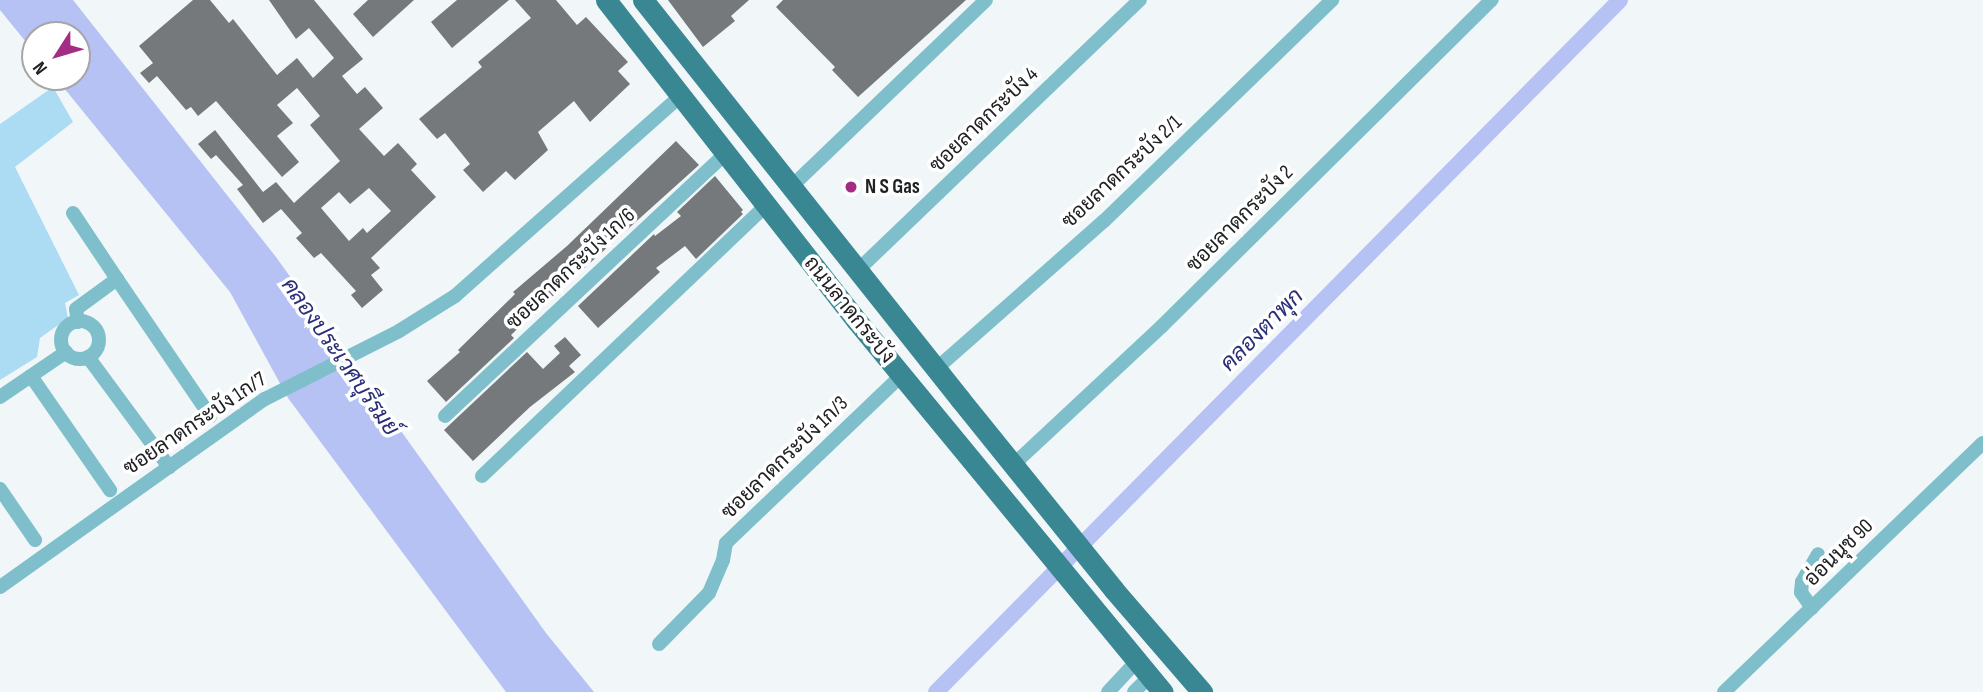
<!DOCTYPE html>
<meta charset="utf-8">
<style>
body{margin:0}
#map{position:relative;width:1983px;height:692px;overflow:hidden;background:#f1f6f8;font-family:"Sofia Sans Condensed",Sarabun,sans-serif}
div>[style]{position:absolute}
.green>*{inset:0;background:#acdbf4}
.water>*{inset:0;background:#b6c1f4}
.canal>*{height:16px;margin:-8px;padding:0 8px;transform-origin:8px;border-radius:8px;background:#b6c1f4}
.building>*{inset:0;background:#76797c}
.minor>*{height:14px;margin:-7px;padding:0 7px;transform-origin:7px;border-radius:7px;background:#7ebfcb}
.minor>.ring{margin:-7px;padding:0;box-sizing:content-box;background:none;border:14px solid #7ebfcb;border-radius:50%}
.primary>*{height:21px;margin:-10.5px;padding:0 10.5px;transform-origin:10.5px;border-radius:10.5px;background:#3a8794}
.dots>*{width:19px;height:19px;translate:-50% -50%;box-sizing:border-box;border:4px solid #fff;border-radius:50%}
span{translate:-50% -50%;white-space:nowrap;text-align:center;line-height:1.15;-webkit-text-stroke:7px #fff;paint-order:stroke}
.street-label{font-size:21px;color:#202122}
.poi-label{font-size:21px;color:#202122;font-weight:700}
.left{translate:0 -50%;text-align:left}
.water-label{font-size:23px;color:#2a2f78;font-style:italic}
.north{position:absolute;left:21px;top:21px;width:70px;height:70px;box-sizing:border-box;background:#fff;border:2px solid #a6a6a7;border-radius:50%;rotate:233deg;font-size:19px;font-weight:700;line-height:28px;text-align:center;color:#202122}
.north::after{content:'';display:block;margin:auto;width:24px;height:32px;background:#a32c85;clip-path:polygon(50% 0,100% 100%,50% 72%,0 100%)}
</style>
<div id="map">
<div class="green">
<i style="clip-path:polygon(53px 87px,73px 122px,15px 167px,79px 295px,65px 303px,68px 318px,40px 338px,37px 357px,0 380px,0 124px)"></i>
</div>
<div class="water">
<i style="clip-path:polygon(0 0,73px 0,276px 257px,546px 633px,594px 692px,506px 692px,288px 398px,230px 292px,55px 77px,77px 77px,77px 35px,35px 35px,35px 53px,0 10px)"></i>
</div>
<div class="canal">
<i style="left:936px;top:692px;width:973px;rotate:-45.33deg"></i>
</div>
<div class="building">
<i style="clip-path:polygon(evenodd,193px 0,210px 0,229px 23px,233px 19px,277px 75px,297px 58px,313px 78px,334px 58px,309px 28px,296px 39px,269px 0,314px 0,363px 59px,342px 76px,357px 94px,365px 87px,383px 108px,359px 129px,384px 156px,398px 143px,417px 164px,411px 170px,436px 197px,371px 258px,380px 268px,371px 275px,383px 290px,362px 308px,351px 295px,356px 291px,321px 253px,314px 258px,296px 238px,302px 233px,281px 209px,263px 223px,237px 189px,243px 185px,216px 155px,211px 159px,198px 144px,215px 130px,263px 192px,276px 182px,294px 203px,340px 161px,310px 125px,320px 116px,297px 88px,277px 105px,293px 123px,277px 136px,299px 162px,282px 177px,216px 101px,198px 116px,191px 107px,186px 110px,157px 76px,149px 83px,140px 73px,153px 63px,139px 46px,193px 0,369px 188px,391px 211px,367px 233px,363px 228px,349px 241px,321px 208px,339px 192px,350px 204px,369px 188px)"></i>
<i style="clip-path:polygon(368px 0,414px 0,373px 37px,353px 14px)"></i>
<i style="clip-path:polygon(457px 0,509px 0,452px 48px,431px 22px)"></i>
<i style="clip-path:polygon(515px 0,556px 0,577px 25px,586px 17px,628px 62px,618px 71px,630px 84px,590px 122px,574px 101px,538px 132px,548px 150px,515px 180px,506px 171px,483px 192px,463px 170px,470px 164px,445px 133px,437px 139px,419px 119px,482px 67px,478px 62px,531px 18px)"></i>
<i style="clip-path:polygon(668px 0,749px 0,731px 16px,735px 21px,703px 47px)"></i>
<i style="clip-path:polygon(783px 0,966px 0,858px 97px,832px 70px,835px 67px,776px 7px)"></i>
<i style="clip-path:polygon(676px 141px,699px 165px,531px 316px,511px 335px,514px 338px,446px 402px,427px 381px,460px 352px,458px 350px,515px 294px,513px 292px,567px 246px)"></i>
<i style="clip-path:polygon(715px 176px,743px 210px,741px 212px,743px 214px,696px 259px,685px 246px,656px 268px,660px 272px,598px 328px,578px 306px,654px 234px,655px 236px,681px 216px,677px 212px)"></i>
<i style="clip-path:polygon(565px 337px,581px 355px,569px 366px,575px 372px,530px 407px,473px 461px,444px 430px,527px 352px,543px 369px,560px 353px,554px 346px)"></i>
</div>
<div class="minor">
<i style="left:791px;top:187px;width:270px;rotate:-43.8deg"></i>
<i style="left:73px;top:213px;width:79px;rotate:56.3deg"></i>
<i style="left:857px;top:271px;width:392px;rotate:-43.8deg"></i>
<i class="ring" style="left:61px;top:321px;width:24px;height:24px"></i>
<i style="left:78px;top:322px;width:13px;rotate:-99deg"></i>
<i style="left:76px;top:309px;width:51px;rotate:-36.2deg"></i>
<i style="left:117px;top:279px;width:166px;rotate:55.8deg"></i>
<i style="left:88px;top:357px;width:137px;rotate:53.6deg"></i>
<i style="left:936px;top:369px;width:224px;rotate:-41.4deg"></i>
<i style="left:1104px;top:221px;width:318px;rotate:-44.1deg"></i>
<i style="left:31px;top:376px;width:139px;rotate:55.3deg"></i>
<i style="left:0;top:397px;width:80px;rotate:-34.3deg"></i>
<i style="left:445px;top:416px;width:383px;rotate:-43.1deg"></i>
<i style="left:1013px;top:465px;width:204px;rotate:-43deg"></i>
<i style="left:1162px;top:326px;width:464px;rotate:-44.7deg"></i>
<i style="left:482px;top:476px;width:392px;rotate:-43.6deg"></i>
<i style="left:0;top:489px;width:62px;rotate:55.5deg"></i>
<i style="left:0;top:587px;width:325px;rotate:-35.4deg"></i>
<i style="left:265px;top:399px;width:150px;rotate:-26.9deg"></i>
<i style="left:399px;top:331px;width:66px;rotate:-32deg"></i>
<i style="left:455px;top:296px;width:301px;rotate:-41.6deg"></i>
<i style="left:1812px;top:608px;width:19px;rotate:-125deg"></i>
<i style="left:1801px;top:592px;width:10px;rotate:-84deg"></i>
<i style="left:1802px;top:582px;width:32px;rotate:-60deg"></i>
<i style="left:659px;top:644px;width:71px;rotate:-45.6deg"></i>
<i style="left:709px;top:593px;width:36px;rotate:-67deg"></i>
<i style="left:723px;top:560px;width:17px;rotate:-80deg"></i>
<i style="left:726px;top:543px;width:243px;rotate:-43.7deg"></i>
<i style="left:1108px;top:692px;width:42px;rotate:-46.9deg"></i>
<i style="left:1134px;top:692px;width:23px;rotate:-45deg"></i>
<i style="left:1724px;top:692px;width:359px;rotate:-43.9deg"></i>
</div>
<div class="primary">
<i style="left:606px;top:0;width:406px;rotate:52deg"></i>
<i style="left:856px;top:320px;width:482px;rotate:50.5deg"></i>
<i style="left:643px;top:0;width:510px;rotate:51.53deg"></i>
<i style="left:960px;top:399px;width:245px;rotate:51.1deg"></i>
<i style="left:1114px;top:590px;width:135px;rotate:49.2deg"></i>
</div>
<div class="dots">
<i style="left:851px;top:187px;background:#a32c85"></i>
</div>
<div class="street-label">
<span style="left:984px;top:120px;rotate:-44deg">ซอยลาดกระบัง 4</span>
<span style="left:1122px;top:172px;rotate:-43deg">ซอยลาดกระบัง 2/1</span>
<span style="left:1240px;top:219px;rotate:-45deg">ซอยลาดกระบัง 2</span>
<span style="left:571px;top:269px;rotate:-43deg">ซอยลาดกระบัง 1ก/6</span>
<span style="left:849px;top:310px;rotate:51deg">ถนนลาดกระบัง</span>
<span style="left:195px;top:424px;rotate:-34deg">ซอยลาดกระบัง 1ก/7</span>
<span style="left:785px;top:458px;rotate:-44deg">ซอยลาดกระบัง 1ก/3</span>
<span style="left:1839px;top:553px;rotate:-44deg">อ่อนนุช 90</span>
</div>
<div class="poi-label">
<span class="left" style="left:865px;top:187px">N S Gas</span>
</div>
<div class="water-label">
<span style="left:1262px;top:330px;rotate:-45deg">คลองตาพุก</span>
<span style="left:340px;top:357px;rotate:55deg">คลองประเวศบุรีรมย์</span>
</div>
<div class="north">N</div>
</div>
